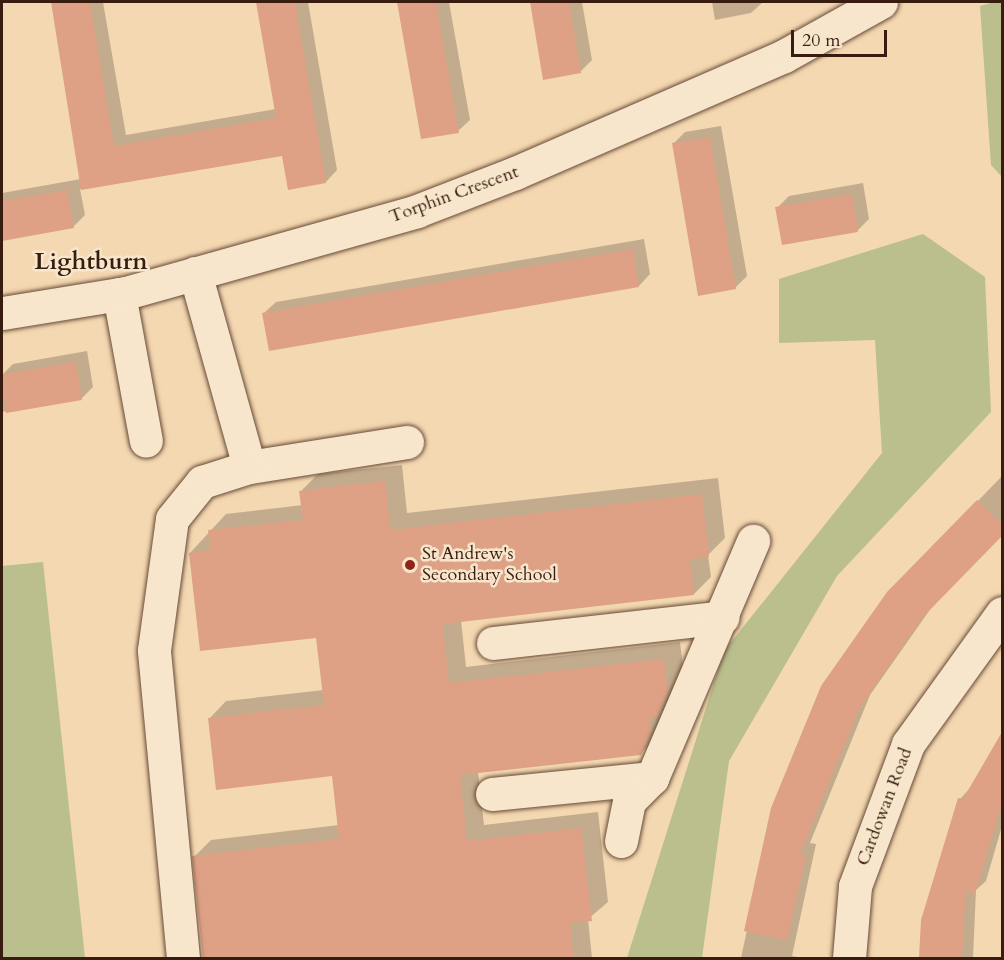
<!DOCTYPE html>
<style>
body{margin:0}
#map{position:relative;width:1004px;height:960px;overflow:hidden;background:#f4d8b1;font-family:Cardo,serif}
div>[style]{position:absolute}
.green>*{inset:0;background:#babf8d}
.shadow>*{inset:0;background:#0003}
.building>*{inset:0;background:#dea186}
.roads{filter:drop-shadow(0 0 2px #674b38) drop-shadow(0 0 2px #674b38)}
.minor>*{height:33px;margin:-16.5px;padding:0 16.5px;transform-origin:16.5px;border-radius:16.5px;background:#f8e6cc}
.dots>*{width:16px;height:16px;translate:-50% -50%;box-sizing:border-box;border:3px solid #f8e6cc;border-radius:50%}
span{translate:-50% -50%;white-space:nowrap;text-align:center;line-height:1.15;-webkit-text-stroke:5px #f8e6cc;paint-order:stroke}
.street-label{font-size:18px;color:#381c10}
.poi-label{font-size:18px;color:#381c10}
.left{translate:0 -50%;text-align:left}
.district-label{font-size:24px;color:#381c10;font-weight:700}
.frame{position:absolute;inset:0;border:3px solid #381c10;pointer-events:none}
.scale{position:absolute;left:791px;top:30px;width:96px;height:27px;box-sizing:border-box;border:3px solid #381c10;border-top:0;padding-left:8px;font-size:18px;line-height:21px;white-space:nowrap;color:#381c10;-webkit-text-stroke:4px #f8e6cc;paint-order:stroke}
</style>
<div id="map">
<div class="green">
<i style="clip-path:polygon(994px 2px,1002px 2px,1002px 177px,991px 165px,980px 6px)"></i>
<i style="clip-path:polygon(923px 234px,985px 277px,991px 412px,837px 576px,729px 761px,702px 958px,627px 958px,724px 651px,882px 453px,875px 340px,779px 343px,779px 279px)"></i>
<i style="clip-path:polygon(43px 562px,85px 958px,2px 958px,2px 566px)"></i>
</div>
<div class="shadow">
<i style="clip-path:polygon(53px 2px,103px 2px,126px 135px,276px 109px,258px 2px,308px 2px,337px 170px,326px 182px,284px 154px,80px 189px,85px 215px,73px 227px,2px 239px,2px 193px,81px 179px)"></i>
<i style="clip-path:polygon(399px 2px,449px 2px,470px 120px,458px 131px,422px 137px)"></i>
<i style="clip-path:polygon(531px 2px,582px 2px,592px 60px,580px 72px,544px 78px)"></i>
<i style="clip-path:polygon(712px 2px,763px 2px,751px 13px,715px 20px)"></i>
<i style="clip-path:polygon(721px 126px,747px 276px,735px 288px,673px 144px,685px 132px)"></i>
<i style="clip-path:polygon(863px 183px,869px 219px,857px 231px,777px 208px,789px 196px)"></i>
<i style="clip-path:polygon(644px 239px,650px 274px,639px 286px,264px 313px,276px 302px)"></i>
<i style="clip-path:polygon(87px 351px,93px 387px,82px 398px,2px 412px,2px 375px,13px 364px)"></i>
<i style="clip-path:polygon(402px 465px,407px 513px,718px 478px,725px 538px,708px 555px,711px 577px,694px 594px,461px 620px,466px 667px,680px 642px,684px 675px,658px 736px,641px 753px,478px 772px,484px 825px,598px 812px,608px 902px,588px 919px,592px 958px,367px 958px,366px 955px,205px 958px,194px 857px,211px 840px,339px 825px,333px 775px,209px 719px,226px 701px,324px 690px,317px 637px,190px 553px,226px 514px,303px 505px,301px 491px,318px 474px)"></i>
<i style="clip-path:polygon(1002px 476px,1002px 534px,934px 604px,870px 695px,810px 843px,816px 844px,792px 956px,802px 958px,741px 958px,773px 808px,889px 593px)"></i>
<i style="clip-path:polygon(1002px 734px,1002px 826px,986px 881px,976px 890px,973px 958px,920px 958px,923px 921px,960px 799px,972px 786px)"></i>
</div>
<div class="building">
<i style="clip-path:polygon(51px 2px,90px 2px,114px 146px,276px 118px,256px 2px,295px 2px,326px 183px,288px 190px,282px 156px,81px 190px)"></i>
<i style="clip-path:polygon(397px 2px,436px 2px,459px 133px,421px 139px)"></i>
<i style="clip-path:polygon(530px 2px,569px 2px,581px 73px,543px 80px)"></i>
<i style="clip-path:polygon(710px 137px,736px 289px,698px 296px,672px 143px)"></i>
<i style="clip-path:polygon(67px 190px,74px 228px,2px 241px,2px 201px)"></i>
<i style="clip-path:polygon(852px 194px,858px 232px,782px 245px,775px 207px)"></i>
<i style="clip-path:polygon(633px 249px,639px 287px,269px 351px,262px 313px)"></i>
<i style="clip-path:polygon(76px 362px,82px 400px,6px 413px,2px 374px)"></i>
<i style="clip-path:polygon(385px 481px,391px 530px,702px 494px,709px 557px,690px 559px,694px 595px,443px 624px,449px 683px,664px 659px,668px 693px,657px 717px,650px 718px,651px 732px,641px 755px,460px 775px,467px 841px,581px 828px,592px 921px,570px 923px,574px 958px,203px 958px,192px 856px,339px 839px,332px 776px,216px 790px,208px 718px,324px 705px,316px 638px,200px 651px,189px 553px,210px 550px,208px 530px,303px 520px,299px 491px)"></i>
<i style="clip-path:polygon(977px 500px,1002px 524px,1002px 536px,922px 618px,859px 709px,800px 854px,806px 855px,787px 940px,744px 931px,771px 808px,821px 686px,887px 592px)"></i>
<i style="clip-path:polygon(1002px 732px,1002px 803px,975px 894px,966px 891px,962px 958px,919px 958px,921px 920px,958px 798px,963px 799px)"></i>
</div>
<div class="roads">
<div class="minor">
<i style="left:195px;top:273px;width:201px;rotate:74.4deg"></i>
<i style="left:249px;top:467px;width:160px;rotate:-9deg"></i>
<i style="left:119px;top:294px;width:149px;rotate:79.6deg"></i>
<i style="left:2px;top:313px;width:126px;rotate:-9.2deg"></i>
<i style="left:126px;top:293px;width:302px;rotate:-15.7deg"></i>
<i style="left:417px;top:211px;width:105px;rotate:-21.2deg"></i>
<i style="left:515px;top:173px;width:293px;rotate:-23.5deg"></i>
<i style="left:784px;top:56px;width:111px;rotate:-29.1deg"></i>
<i style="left:493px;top:643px;width:231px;rotate:-6.4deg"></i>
<i style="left:492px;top:794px;width:161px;rotate:-5.7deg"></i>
<i style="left:621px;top:841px;width:41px;rotate:-78.7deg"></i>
<i style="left:629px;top:801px;width:33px;rotate:-45deg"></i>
<i style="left:652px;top:778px;width:258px;rotate:-66.9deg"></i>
<i style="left:183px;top:958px;width:309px;rotate:-95.4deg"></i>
<i style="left:154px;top:650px;width:132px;rotate:-82.2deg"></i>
<i style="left:172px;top:519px;width:48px;rotate:-51deg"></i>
<i style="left:202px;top:482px;width:49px;rotate:-17.7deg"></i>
<i style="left:849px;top:958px;width:72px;rotate:-85.2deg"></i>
<i style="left:855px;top:886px;width:152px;rotate:-69.5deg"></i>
<i style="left:908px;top:744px;width:161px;rotate:-54.3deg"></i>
</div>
</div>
<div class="dots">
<i style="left:410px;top:565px;background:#8f2418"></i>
</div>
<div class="street-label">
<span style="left:454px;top:195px;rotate:-20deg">Torphin Crescent</span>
<span style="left:885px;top:807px;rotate:-69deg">Cardowan Road</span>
</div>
<div class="poi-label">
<span class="left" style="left:422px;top:565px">St Andrew's<br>Secondary School</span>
</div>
<div class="district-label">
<span style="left:91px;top:262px">Lightburn</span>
</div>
<div class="frame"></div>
<div class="scale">20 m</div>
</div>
